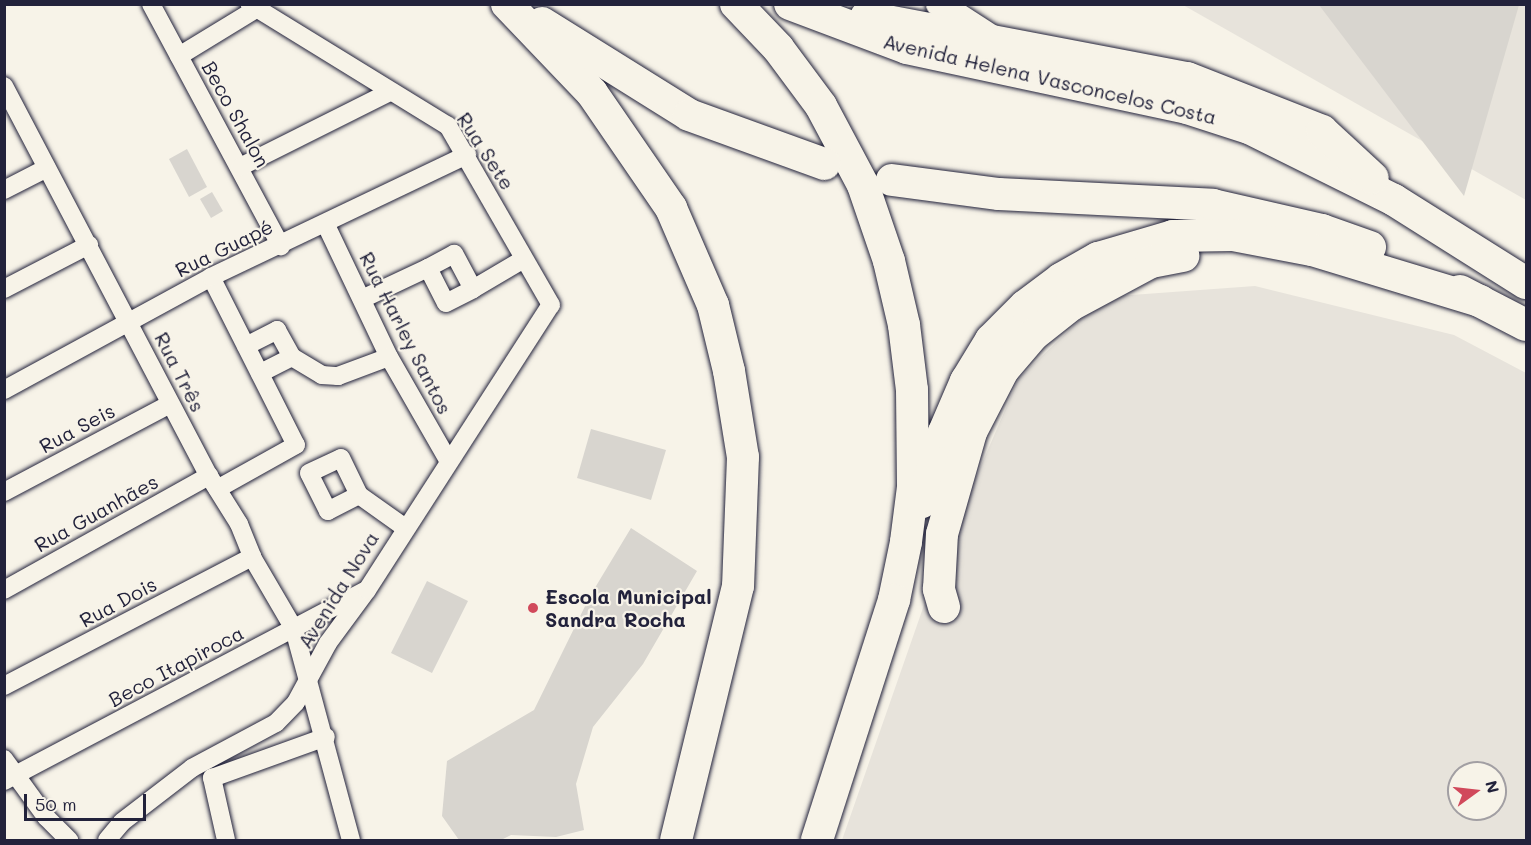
<!DOCTYPE html>
<meta charset="utf-8">
<style>
body{margin:0}
#map{position:relative;width:1531px;height:845px;overflow:hidden;background:#f7f3e8;font-family:Mali,sans-serif}
div>[style]{position:absolute}
.built>*{inset:0;background:#e7e3db}
.green>*{inset:0;background:#d8d5cf}
.roads{filter:drop-shadow(0 0 2px #22223b) drop-shadow(0 0 2px #22223b)}
.street>*{height:18px;margin:-9px;padding:0 9px;transform-origin:9px;border-radius:9px;background:#f7f3e8}
.secondary>*{height:26px;margin:-13px;padding:0 13px;transform-origin:13px;border-radius:13px;background:#f7f3e8}
.highway>*{height:32px;margin:-16px;padding:0 16px;transform-origin:16px;border-radius:16px;background:#f7f3e8}
.dots>*{width:16px;height:16px;translate:-50% -50%;box-sizing:border-box;border:3px solid #f7f3e8;border-radius:50%}
span{translate:-50% -50%;white-space:nowrap;text-align:center;line-height:1.15;-webkit-text-stroke:4.5px #f7f3e8;paint-order:stroke}
.street-label{font-size:20px;color:#22223b}
.poi-label{font-size:20px;color:#22223b;font-weight:700}
.left{translate:0 -50%;text-align:left}
.frame{position:absolute;inset:0;border:6px solid #22223b;pointer-events:none}
.north{position:absolute;left:1447px;top:761px;width:60px;height:60px;box-sizing:border-box;background:#f7f3e8;border:2px solid #a29fa3;border-radius:50%;rotate:75deg;font-size:16px;font-weight:700;line-height:24px;text-align:center;color:#22223b}
.north::after{content:'';display:block;margin:auto;width:21px;height:27px;background:#d1495b;clip-path:polygon(50% 0,100% 100%,50% 72%,0 100%)}
.scale{position:absolute;left:24px;top:794px;width:122px;height:27px;box-sizing:border-box;border:3px solid #22223b;border-top:0;padding-left:8px;font-size:18px;line-height:21px;white-space:nowrap;color:#22223b;-webkit-text-stroke:4px #f7f3e8;paint-order:stroke}
</style>
<div id="map">
<div class="built">
<i style="clip-path:polygon(1183px 5px,1526px 5px,1526px 200px)"></i>
<i style="clip-path:polygon(evenodd,1255px 286px,1454px 335px,1526px 373px,1526px 840px,842px 840px,938px 565px,1019px 378px,1104px 297px,1255px 286px,1459px 773px,1495px 773px,1495px 809px,1459px 809px,1459px 773px)"></i>
</div>
<div class="green">
<i style="clip-path:polygon(1319px 5px,1519px 5px,1464px 196px)"></i>
<i style="clip-path:polygon(187px 149px,207px 187px,189px 197px,169px 159px)"></i>
<i style="clip-path:polygon(212px 192px,223px 211px,211px 218px,200px 199px)"></i>
<i style="clip-path:polygon(591px 429px,666px 450px,651px 500px,577px 478px)"></i>
<i style="clip-path:polygon(631px 528px,697px 571px,643px 664px,593px 727px,576px 784px,584px 830px,556px 837px,511px 835px,501px 840px,459px 840px,442px 816px,447px 761px,534px 710px,590px 596px)"></i>
<i style="clip-path:polygon(427px 581px,468px 601px,432px 673px,391px 653px)"></i>
</div>
<div class="roads">
<div class="street">
<i style="left:151px;top:4px;width:275px;rotate:61.8deg"></i>
<i style="left:179px;top:56px;width:90px;rotate:-31.4deg"></i>
<i style="left:4px;top:86px;width:441px;rotate:62.3deg"></i>
<i style="left:209px;top:476px;width:57px;rotate:58deg"></i>
<i style="left:239px;top:524px;width:35px;rotate:68deg"></i>
<i style="left:252px;top:557px;width:83px;rotate:59.7deg"></i>
<i style="left:294px;top:629px;width:219px;rotate:74.9deg"></i>
<i style="left:240px;top:167px;width:168px;rotate:-26.6deg"></i>
<i style="left:4px;top:190px;width:48px;rotate:-27.1deg"></i>
<i style="left:326px;top:225px;width:146px;rotate:64.5deg"></i>
<i style="left:389px;top:357px;width:119px;rotate:60.2deg"></i>
<i style="left:211px;top:277px;width:188px;rotate:63.2deg"></i>
<i style="left:296px;top:445px;width:90px;rotate:150.9deg"></i>
<i style="left:4px;top:289px;width:96px;rotate:-27.4deg"></i>
<i style="left:473px;top:289px;width:40px;rotate:-118deg"></i>
<i style="left:454px;top:254px;width:30px;rotate:152deg"></i>
<i style="left:428px;top:268px;width:39px;rotate:63deg"></i>
<i style="left:446px;top:303px;width:30px;rotate:-27deg"></i>
<i style="left:473px;top:289px;width:59px;rotate:-30.5deg"></i>
<i style="left:362px;top:299px;width:73px;rotate:-25.2deg"></i>
<i style="left:246px;top:346px;width:35px;rotate:-27deg"></i>
<i style="left:277px;top:330px;width:31px;rotate:61deg"></i>
<i style="left:292px;top:357px;width:36px;rotate:153deg"></i>
<i style="left:292px;top:357px;width:35px;rotate:31deg"></i>
<i style="left:322px;top:375px;width:16px;rotate:4deg"></i>
<i style="left:338px;top:376px;width:54px;rotate:-20.4deg"></i>
<i style="left:4px;top:390px;width:236px;rotate:-28.6deg"></i>
<i style="left:211px;top:277px;width:284px;rotate:-25.5deg"></i>
<i style="left:4px;top:492px;width:188px;rotate:-27.9deg"></i>
<i style="left:359px;top:495px;width:35px;rotate:153deg"></i>
<i style="left:328px;top:511px;width:42px;rotate:-116.6deg"></i>
<i style="left:309px;top:473px;width:35px;rotate:-25deg"></i>
<i style="left:341px;top:458px;width:41px;rotate:64.1deg"></i>
<i style="left:359px;top:495px;width:55px;rotate:35.4deg"></i>
<i style="left:4px;top:590px;width:235px;rotate:-29.1deg"></i>
<i style="left:4px;top:686px;width:280px;rotate:-27.5deg"></i>
<i style="left:4px;top:759px;width:72px;rotate:54.1deg"></i>
<i style="left:46px;top:817px;width:33px;rotate:45deg"></i>
<i style="left:4px;top:781px;width:406px;rotate:-27.8deg"></i>
<i style="left:107px;top:840px;width:23px;rotate:-50deg"></i>
<i style="left:122px;top:822px;width:88px;rotate:-37.6deg"></i>
<i style="left:192px;top:768px;width:95px;rotate:-28.2deg"></i>
<i style="left:276px;top:723px;width:29px;rotate:-46deg"></i>
<i style="left:296px;top:702px;width:67px;rotate:-61.5deg"></i>
<i style="left:328px;top:643px;width:66px;rotate:-53.7deg"></i>
<i style="left:367px;top:590px;width:339px;rotate:-57.2deg"></i>
<i style="left:551px;top:305px;width:207px;rotate:-119.9deg"></i>
<i style="left:448px;top:126px;width:233px;rotate:-148.4deg"></i>
<i style="left:226px;top:840px;width:64px;rotate:-102.7deg"></i>
<i style="left:212px;top:778px;width:121px;rotate:-19.8deg"></i>
</div>
<div class="secondary">
<i style="left:939px;top:4px;width:61px;rotate:32.9deg"></i>
</div>
<div class="highway">
<i style="left:507px;top:4px;width:123px;rotate:46.3deg"></i>
<i style="left:592px;top:93px;width:140px;rotate:55.5deg"></i>
<i style="left:671px;top:208px;width:106px;rotate:66.6deg"></i>
<i style="left:713px;top:305px;width:68px;rotate:76.4deg"></i>
<i style="left:729px;top:371px;width:87px;rotate:80.8deg"></i>
<i style="left:743px;top:457px;width:129px;rotate:92.2deg"></i>
<i style="left:738px;top:586px;width:261px;rotate:103.7deg"></i>
<i style="left:736px;top:4px;width:61px;rotate:46.3deg"></i>
<i style="left:778px;top:48px;width:72px;rotate:53.4deg"></i>
<i style="left:821px;top:106px;width:89px;rotate:62deg"></i>
<i style="left:863px;top:185px;width:80px;rotate:71.1deg"></i>
<i style="left:889px;top:261px;width:66px;rotate:76.8deg"></i>
<i style="left:904px;top:325px;width:65px;rotate:83deg"></i>
<i style="left:912px;top:390px;width:97px;rotate:89.4deg"></i>
<i style="left:913px;top:487px;width:55px;rotate:97.3deg"></i>
<i style="left:906px;top:542px;width:59px;rotate:101.7deg"></i>
<i style="left:894px;top:600px;width:252px;rotate:107.8deg"></i>
<i style="left:790px;top:4px;width:125px;rotate:20.6deg"></i>
<i style="left:907px;top:48px;width:286px;rotate:12.1deg"></i>
<i style="left:1187px;top:108px;width:65px;rotate:17.9deg"></i>
<i style="left:1249px;top:128px;width:162px;rotate:26.4deg"></i>
<i style="left:1394px;top:200px;width:156px;rotate:32.2deg"></i>
<i style="left:866px;top:17px;width:327px;rotate:10.8deg"></i>
<i style="left:1187px;top:78px;width:145px;rotate:21.4deg"></i>
<i style="left:1322px;top:131px;width:69px;rotate:42.7deg"></i>
<i style="left:542px;top:23px;width:173px;rotate:32deg"></i>
<i style="left:689px;top:115px;width:144px;rotate:19.9deg"></i>
<i style="left:892px;top:180px;width:108px;rotate:7.5deg"></i>
<i style="left:999px;top:194px;width:214px;rotate:2.9deg"></i>
<i style="left:1213px;top:205px;width:112px;rotate:12.9deg"></i>
<i style="left:1322px;top:230px;width:51px;rotate:19.5deg"></i>
<i style="left:1460px;top:291px;width:74px;rotate:27.3deg"></i>
<i style="left:922px;top:502px;width:73px;rotate:-72.6deg"></i>
<i style="left:944px;top:432px;width:56px;rotate:-66.7deg"></i>
<i style="left:966px;top:381px;width:48px;rotate:-58.6deg"></i>
<i style="left:991px;top:340px;width:48px;rotate:-45deg"></i>
<i style="left:1025px;top:306px;width:45px;rotate:-36.9deg"></i>
<i style="left:1061px;top:279px;width:43px;rotate:-29.6deg"></i>
<i style="left:1098px;top:258px;width:78px;rotate:-16.3deg"></i>
<i style="left:1173px;top:236px;width:60px;rotate:-1deg"></i>
<i style="left:1233px;top:235px;width:80px;rotate:10.8deg"></i>
<i style="left:1312px;top:250px;width:176px;rotate:16.9deg"></i>
<i style="left:944px;top:607px;width:19px;rotate:-106deg"></i>
<i style="left:939px;top:589px;width:55px;rotate:-86.9deg"></i>
<i style="left:942px;top:534px;width:106px;rotate:-74.1deg"></i>
<i style="left:971px;top:432px;width:70px;rotate:-62.7deg"></i>
<i style="left:1003px;top:370px;width:46px;rotate:-49.4deg"></i>
<i style="left:1033px;top:335px;width:48px;rotate:-38.3deg"></i>
<i style="left:1071px;top:305px;width:91px;rotate:-28.3deg"></i>
<i style="left:1151px;top:262px;width:33px;rotate:-11deg"></i>
</div>
</div>
<div class="dots">
<i style="left:533px;top:608px;background:#d1495b"></i>
</div>
<div class="street-label">
<span style="left:1050px;top:79px;rotate:13deg">Avenida Helena Vasconcelos Costa</span>
<span style="left:236px;top:114px;rotate:61deg">Beco Shalon</span>
<span style="left:486px;top:151px;rotate:57deg">Rua Sete</span>
<span style="left:224px;top:248px;rotate:-26deg">Rua Guapé</span>
<span style="left:406px;top:333px;rotate:63deg">Rua Harley Santos</span>
<span style="left:180px;top:372px;rotate:63deg">Rua Três</span>
<span style="left:77px;top:428px;rotate:-28deg">Rua Seis</span>
<span style="left:96px;top:513px;rotate:-29deg">Rua Guanhães</span>
<span style="left:338px;top:590px;rotate:-58deg">Avenida Nova</span>
<span style="left:118px;top:602px;rotate:-28deg">Rua Dois</span>
<span style="left:176px;top:666px;rotate:-28deg">Beco Itapiroca</span>
</div>
<div class="poi-label">
<span class="left" style="left:545px;top:608px">Escola Municipal<br>Sandra Rocha</span>
</div>
<div class="frame"></div>
<div class="north">N</div>
<div class="scale">50 m</div>
</div>
